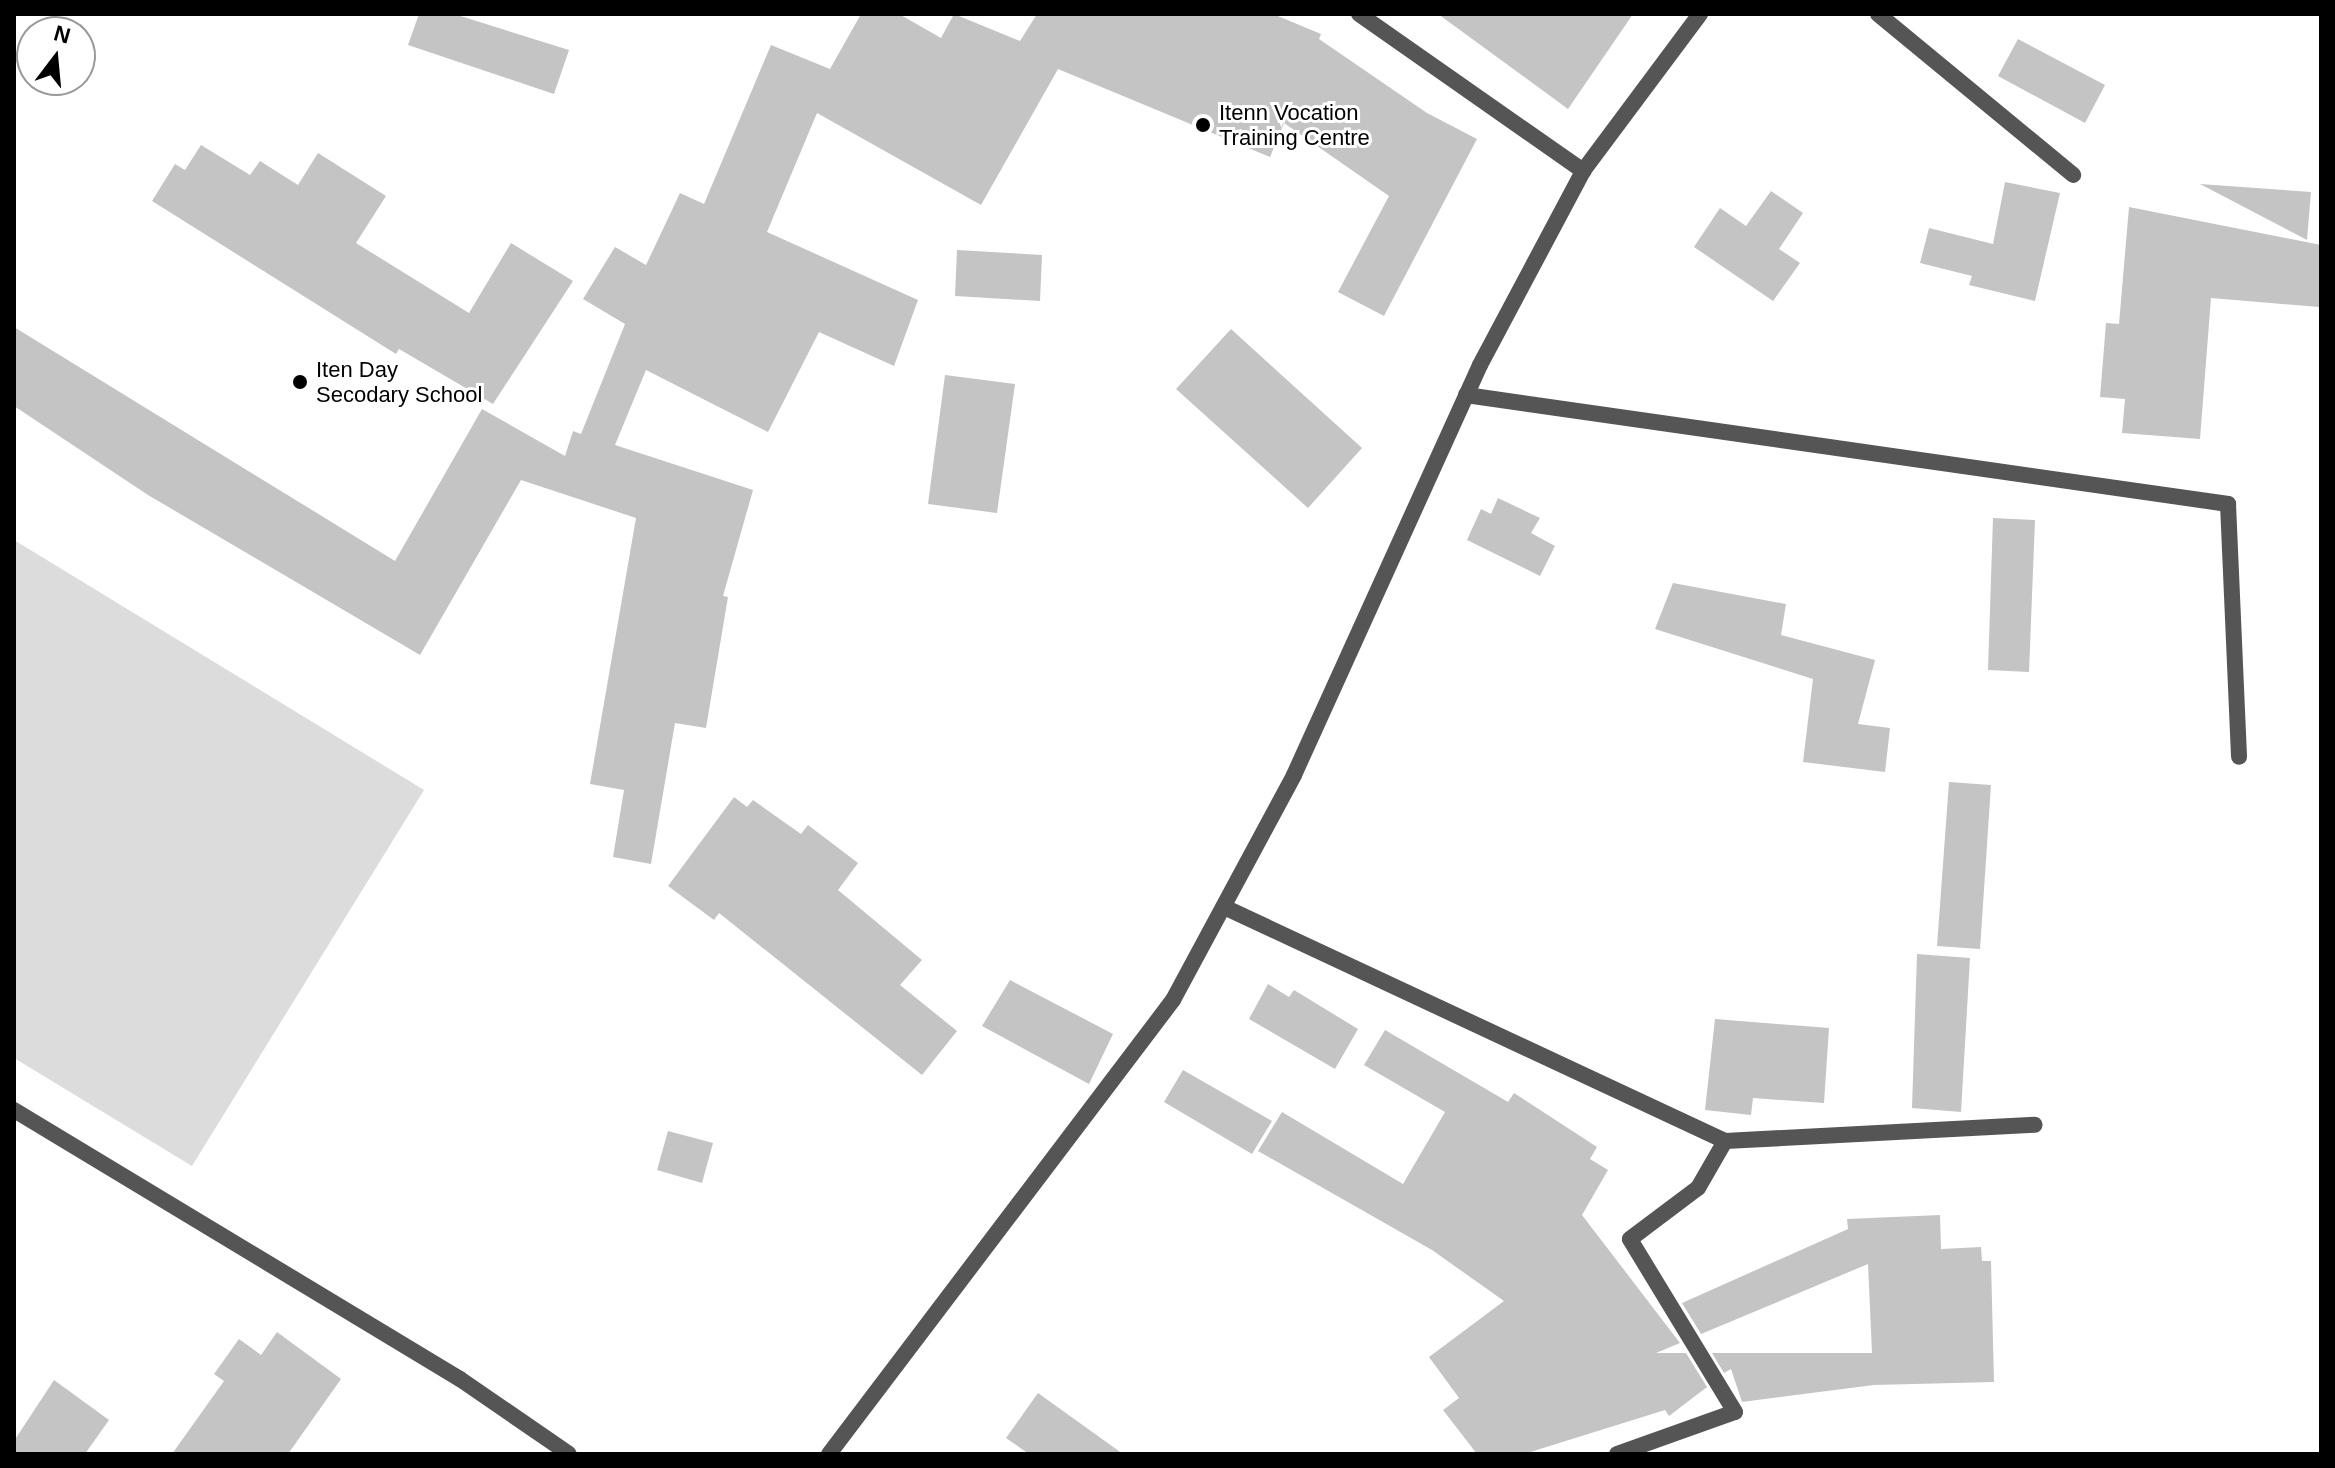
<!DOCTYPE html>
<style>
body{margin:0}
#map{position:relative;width:2335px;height:1468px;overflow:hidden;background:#fff;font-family:Helvetica,sans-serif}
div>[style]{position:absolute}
.green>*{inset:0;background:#dcdcdc}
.building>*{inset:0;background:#c4c4c4}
.service>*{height:16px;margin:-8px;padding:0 8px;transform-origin:8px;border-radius:8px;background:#555}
.minor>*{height:16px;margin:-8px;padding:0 8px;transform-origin:8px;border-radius:8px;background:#555}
.dots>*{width:22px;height:22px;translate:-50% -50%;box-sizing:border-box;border:4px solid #fff;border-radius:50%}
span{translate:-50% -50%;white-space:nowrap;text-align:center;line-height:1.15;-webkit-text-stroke:6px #fff;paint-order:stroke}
.poi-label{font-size:22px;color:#000}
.left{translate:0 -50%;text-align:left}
.frame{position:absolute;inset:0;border:16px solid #000;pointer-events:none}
.north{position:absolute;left:16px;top:16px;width:80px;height:80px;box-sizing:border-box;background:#fff;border:2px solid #999;border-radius:50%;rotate:16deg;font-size:22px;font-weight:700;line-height:32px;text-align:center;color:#000}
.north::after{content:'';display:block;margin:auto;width:28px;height:36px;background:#000;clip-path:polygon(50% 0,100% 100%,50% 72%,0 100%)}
</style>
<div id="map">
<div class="green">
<i style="clip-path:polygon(14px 540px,424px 790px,192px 1166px,14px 1058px)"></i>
</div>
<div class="building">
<i style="clip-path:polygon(419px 14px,454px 14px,569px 50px,554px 94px,408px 45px)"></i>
<i style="clip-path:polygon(861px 14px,899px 14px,941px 38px,954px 14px,1020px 41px,1037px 14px,1273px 14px,1321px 34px,1319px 39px,1427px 113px,1477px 139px,1384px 316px,1338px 292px,1389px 196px,1284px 123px,1270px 157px,1058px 69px,981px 205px,817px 113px,767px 232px,918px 300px,894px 366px,819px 332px,768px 432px,646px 370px,615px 445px,753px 490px,723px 596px,728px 597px,706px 728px,675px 723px,651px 864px,613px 857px,624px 790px,590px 784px,636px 518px,521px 480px,420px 655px,148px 495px,14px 406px,14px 327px,395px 561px,482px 409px,565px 456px,573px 431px,581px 434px,625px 324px,583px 299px,615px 247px,646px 265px,680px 193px,704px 204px,771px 45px,830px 69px)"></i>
<i style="clip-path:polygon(1438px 14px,1633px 14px,1568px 109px)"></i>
<i style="clip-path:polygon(2018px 39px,2105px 85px,2085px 123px,1998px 76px)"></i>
<i style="clip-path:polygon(201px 145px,250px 175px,260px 161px,298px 185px,318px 153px,386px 196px,356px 243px,469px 313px,511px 243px,573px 281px,493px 404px,399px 349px,396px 354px,152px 201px,175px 164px,185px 170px)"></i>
<i style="clip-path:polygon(2005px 182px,2060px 193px,2035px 301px,1969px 285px,1972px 276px,1920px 263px,1929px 228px,1993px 244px)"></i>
<i style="clip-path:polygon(2200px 184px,2311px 192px,2307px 240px)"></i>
<i style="clip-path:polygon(1771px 191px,1803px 213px,1779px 249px,1800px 263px,1773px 301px,1694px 247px,1720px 208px,1746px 226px)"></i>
<i style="clip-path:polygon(2129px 207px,2321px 245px,2319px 307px,2211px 298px,2200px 439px,2122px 433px,2125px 399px,2100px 397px,2106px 323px,2119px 324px)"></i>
<i style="clip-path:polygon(957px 250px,1042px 255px,1040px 301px,955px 296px)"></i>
<i style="clip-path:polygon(1231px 329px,1362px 448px,1308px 508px,1176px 389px)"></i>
<i style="clip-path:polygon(945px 375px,1015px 384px,997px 513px,928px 504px)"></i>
<i style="clip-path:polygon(1498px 498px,1540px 518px,1531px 533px,1555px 546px,1540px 576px,1467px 540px,1481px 509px,1491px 514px)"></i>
<i style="clip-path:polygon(1993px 518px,2035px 520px,2029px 672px,1988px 670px)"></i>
<i style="clip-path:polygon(1673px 583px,1786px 604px,1781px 635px,1875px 660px,1858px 724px,1890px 728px,1885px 772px,1803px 762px,1813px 679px,1655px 629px)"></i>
<i style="clip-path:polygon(1949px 782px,1991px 785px,1980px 949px,1937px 946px)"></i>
<i style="clip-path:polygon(734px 797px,747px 807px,753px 800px,801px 834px,808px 825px,858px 863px,838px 890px,922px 960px,900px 985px,957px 1031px,922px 1075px,719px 913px,714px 920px,668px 886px)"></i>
<i style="clip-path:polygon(1917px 954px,1970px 958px,1961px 1112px,1912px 1108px)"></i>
<i style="clip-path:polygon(1010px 980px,1113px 1034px,1089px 1084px,982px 1026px)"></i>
<i style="clip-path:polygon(1268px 984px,1289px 997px,1294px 990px,1358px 1029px,1335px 1069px,1249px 1019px)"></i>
<i style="clip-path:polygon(1715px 1019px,1829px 1028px,1824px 1103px,1753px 1098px,1751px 1115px,1705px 1110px)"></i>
<i style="clip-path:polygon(1385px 1030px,1508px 1102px,1514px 1093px,1597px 1147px,1590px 1159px,1608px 1170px,1582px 1215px,1680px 1343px,1656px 1353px,1686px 1353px,1707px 1387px,1669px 1416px,1665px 1410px,1524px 1454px,1477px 1454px,1443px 1410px,1459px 1398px,1429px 1357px,1504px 1301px,1432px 1250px,1258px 1151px,1282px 1112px,1403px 1184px,1445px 1112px,1364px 1065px)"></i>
<i style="clip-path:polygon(1183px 1070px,1272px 1121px,1252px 1154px,1164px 1102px)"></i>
<i style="clip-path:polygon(668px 1131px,713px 1143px,702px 1183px,657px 1170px)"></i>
<i style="clip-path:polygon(1940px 1215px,1941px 1249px,1981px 1247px,1982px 1261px,1991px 1261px,1994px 1382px,1874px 1385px,1742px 1402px,1731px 1369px,1724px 1373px,1712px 1353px,1872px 1353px,1868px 1264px,1701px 1334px,1682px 1303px,1848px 1229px,1847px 1219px)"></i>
<i style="clip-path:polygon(277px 1332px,341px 1379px,288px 1454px,172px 1454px,224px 1381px,214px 1374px,239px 1339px,261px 1355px)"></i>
<i style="clip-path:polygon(54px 1380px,109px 1420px,85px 1454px,14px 1454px,14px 1441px)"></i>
<i style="clip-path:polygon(1038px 1393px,1123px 1454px,1029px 1454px,1006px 1438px)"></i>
</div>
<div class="service">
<i style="left:1878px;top:14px;width:253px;rotate:39.5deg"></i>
</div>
<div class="minor">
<i style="left:1359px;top:14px;width:274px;rotate:35deg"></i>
<i style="left:1466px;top:395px;width:770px;rotate:8.14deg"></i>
<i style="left:2228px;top:504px;width:253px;rotate:87.5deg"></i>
<i style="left:1224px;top:907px;width:553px;rotate:25.04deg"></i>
<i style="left:1725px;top:1141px;width:310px;rotate:-3deg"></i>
<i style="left:14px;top:1110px;width:521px;rotate:31.1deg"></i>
<i style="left:460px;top:1379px;width:132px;rotate:34.5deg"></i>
<i style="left:829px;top:1454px;width:570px;rotate:-52.85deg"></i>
<i style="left:1173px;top:1000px;width:255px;rotate:-61.7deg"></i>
<i style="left:1294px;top:775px;width:450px;rotate:-65.6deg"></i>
<i style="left:1480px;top:365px;width:220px;rotate:-62deg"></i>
<i style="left:1583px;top:171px;width:196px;rotate:-53.3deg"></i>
<i style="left:1617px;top:1454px;width:125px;rotate:-19.6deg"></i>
<i style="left:1735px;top:1412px;width:202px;rotate:-121.3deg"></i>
<i style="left:1630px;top:1239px;width:85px;rotate:-36.9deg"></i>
<i style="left:1698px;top:1188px;width:54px;rotate:-60.1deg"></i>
</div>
<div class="dots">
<i style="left:1203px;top:125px;background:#000"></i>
<i style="left:300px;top:382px;background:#000"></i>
</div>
<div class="poi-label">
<span class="left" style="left:1219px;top:125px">Itenn Vocation<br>Training Centre</span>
<span class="left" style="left:316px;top:382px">Iten Day<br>Secodary School</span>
</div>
<div class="frame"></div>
<div class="north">N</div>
</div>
